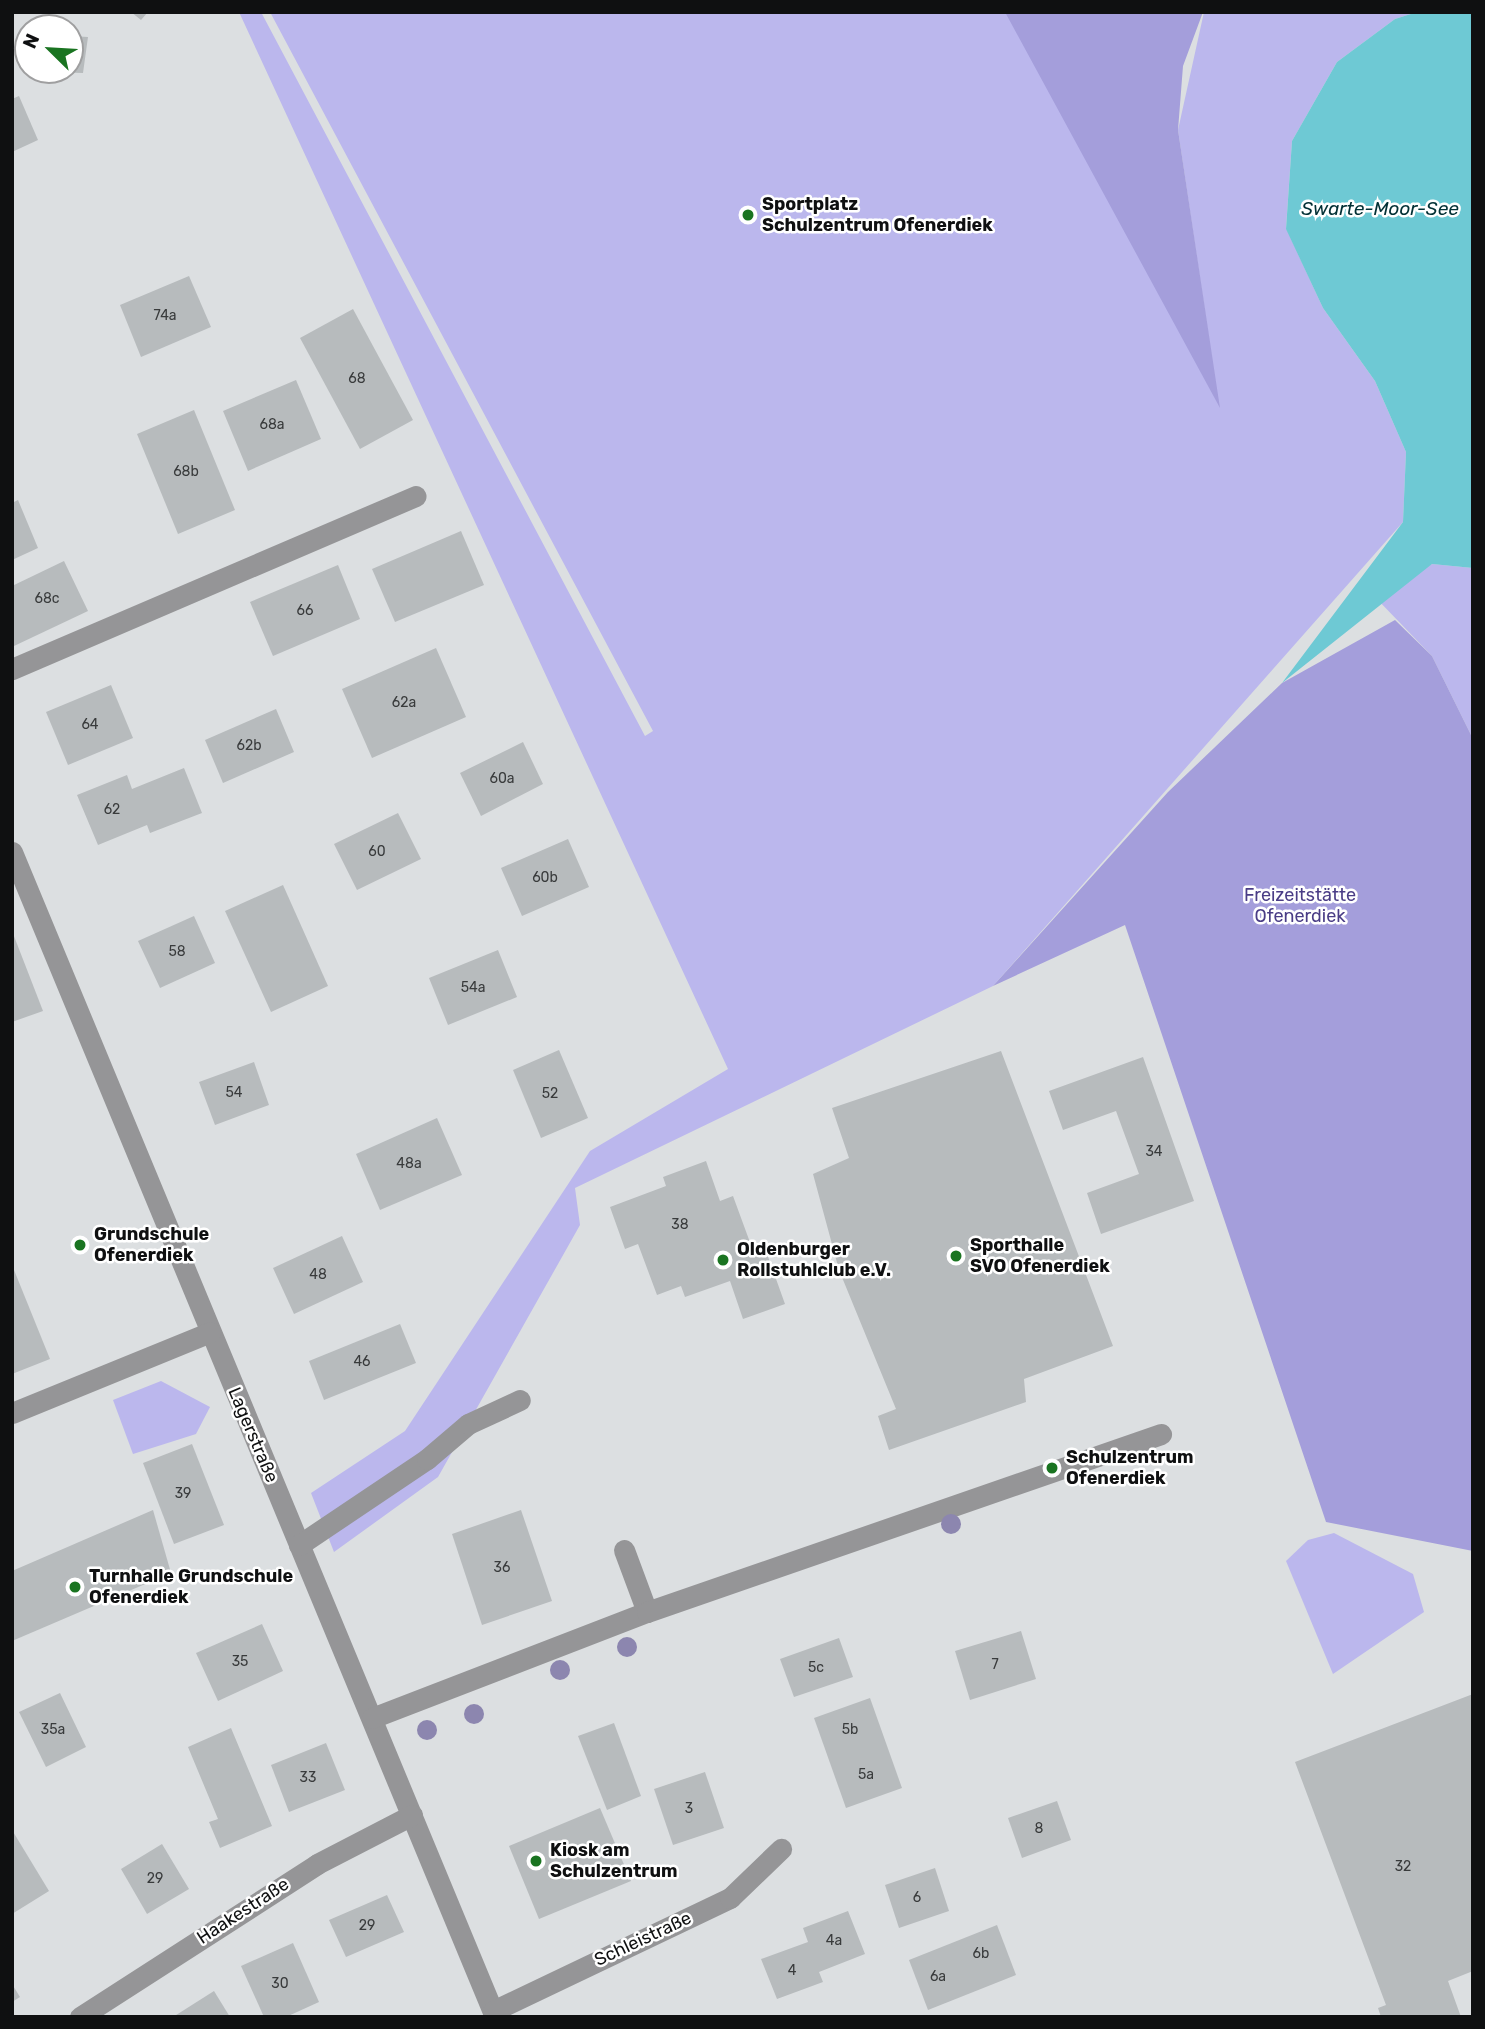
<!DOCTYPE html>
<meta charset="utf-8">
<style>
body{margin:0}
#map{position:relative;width:1485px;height:2029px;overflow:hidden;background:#dcdfe1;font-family:Rubik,sans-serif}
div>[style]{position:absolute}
.green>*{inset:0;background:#bbb7ed}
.forest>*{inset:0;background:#a49edb}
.water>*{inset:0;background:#6ec9d4}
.building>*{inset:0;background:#b7bbbd}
.minor>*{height:21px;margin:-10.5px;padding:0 10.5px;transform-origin:10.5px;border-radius:10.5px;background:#959597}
.trees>*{width:20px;height:20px;margin:-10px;border-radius:50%;background:#8c86af}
.dots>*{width:19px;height:19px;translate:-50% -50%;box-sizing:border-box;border:4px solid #fff;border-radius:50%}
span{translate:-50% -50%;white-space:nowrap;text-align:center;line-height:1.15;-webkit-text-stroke:5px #fff;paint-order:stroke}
.number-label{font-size:14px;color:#393b3c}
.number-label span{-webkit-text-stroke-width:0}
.poi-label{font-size:18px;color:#0f1011;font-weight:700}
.left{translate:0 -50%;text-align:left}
.park-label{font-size:18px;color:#4a3d86}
.street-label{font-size:18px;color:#0f1011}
.water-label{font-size:19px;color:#023035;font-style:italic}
.frame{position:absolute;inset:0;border:14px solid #0f1011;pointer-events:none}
.north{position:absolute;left:14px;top:14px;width:70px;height:70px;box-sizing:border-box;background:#fff;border:2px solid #9f9fa0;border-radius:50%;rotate:294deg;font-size:19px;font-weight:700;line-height:28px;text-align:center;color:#0f1011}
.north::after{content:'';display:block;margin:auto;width:24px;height:32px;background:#1a7421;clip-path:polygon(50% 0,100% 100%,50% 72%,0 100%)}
</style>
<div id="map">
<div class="green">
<i style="clip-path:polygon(239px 12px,261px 12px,645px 736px,653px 731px,270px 12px,1008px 12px,1218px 400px,1178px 130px,1204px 12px,1417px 12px,1395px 19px,1337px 62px,1292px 141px,1286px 228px,1323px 308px,1375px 381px,1406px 452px,1403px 522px,993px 986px,575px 1188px,580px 1225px,438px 1477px,334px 1552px,311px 1493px,405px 1431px,590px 1151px,728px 1069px)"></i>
<i style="clip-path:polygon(1432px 564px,1473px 568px,1473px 739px,1432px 656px,1374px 596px)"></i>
<i style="clip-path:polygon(161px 1381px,210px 1407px,196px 1434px,133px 1454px,113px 1400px)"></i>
<i style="clip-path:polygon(1334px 1533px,1413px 1574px,1424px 1612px,1333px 1674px,1286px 1561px,1308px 1540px)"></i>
</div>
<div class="forest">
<i style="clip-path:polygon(1005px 12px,1203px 12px,1183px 66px,1178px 130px,1220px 408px)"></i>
<i style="clip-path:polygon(1395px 620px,1432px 656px,1473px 739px,1473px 1551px,1326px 1522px,1125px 925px,993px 986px,1168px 792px,1282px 683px)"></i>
</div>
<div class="water">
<i style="clip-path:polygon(1417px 12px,1473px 12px,1473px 568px,1432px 564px,1282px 683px,1403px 522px,1406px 452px,1375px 381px,1323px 308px,1286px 229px,1292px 141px,1337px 62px,1395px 19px)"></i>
</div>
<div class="building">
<i style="clip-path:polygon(131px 12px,148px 12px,141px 20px)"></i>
<i style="clip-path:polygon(20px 33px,28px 34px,28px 72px,22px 71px)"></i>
<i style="clip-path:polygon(70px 36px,88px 37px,83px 73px,50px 72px,70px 70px)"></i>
<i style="clip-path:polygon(19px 96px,38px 140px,12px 152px,12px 99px)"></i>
<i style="clip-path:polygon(189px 276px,211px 327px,141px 357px,120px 305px)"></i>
<i style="clip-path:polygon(353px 309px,413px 420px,360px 449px,300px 338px)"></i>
<i style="clip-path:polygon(296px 380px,321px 439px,248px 471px,223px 411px)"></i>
<i style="clip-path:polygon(194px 410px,235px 510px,178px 534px,137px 434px)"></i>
<i style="clip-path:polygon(18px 500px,38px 548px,12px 560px,12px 503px)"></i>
<i style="clip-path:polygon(461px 531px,484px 585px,395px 622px,372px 569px)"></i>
<i style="clip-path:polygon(64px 561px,88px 611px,14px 646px,12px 586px)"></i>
<i style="clip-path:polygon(338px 565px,360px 619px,273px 656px,250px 602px)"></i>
<i style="clip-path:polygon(436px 648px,466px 717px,372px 758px,342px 689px)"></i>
<i style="clip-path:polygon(111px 685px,133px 738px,68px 765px,46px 712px)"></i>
<i style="clip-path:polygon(276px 709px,294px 752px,223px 783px,205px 740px)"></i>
<i style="clip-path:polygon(523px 742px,543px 784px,481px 816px,460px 773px)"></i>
<i style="clip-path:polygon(184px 768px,202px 813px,150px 833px,147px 825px,98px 845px,77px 795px,127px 775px,132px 789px)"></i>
<i style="clip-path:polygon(398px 813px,421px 859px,357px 890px,334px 844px)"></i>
<i style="clip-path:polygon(568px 839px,589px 887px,522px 916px,501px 868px)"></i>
<i style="clip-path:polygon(283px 885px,328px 986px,271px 1012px,225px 911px)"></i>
<i style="clip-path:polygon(194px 916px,215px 963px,160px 988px,138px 941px)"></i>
<i style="clip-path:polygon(12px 931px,43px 1011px,12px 1022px)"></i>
<i style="clip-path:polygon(498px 950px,517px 997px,448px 1025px,429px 978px)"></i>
<i style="clip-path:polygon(559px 1050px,588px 1118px,541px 1138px,513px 1070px)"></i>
<i style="clip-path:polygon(1001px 1051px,1113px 1346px,1024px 1379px,1026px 1402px,889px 1450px,878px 1416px,896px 1409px,839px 1270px,813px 1174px,849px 1158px,832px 1108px)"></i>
<i style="clip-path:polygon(1143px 1057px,1194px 1201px,1101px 1234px,1087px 1193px,1139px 1174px,1116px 1111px,1063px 1130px,1049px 1091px)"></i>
<i style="clip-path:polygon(254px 1062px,269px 1105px,215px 1125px,199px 1082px)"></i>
<i style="clip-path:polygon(437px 1118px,462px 1175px,380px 1210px,356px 1154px)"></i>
<i style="clip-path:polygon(706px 1161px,720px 1201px,733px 1196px,755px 1256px,766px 1251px,785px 1304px,743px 1319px,730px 1281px,685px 1297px,681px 1286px,657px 1295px,638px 1244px,625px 1249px,610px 1207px,666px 1186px,663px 1177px)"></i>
<i style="clip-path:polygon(342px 1236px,363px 1282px,294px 1314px,273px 1268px)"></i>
<i style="clip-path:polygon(12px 1265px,50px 1359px,12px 1374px)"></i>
<i style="clip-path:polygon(400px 1324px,416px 1363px,324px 1400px,309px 1361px)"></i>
<i style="clip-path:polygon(192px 1444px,224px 1525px,174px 1544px,143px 1463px)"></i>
<i style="clip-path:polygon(153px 1510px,171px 1573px,12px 1641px,12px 1571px)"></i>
<i style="clip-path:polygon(521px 1510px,552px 1601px,482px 1625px,452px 1534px)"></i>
<i style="clip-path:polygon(262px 1624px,283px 1671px,218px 1701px,196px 1653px)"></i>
<i style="clip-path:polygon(1021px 1631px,1036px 1679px,970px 1700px,955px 1651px)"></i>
<i style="clip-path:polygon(839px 1638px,853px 1677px,794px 1697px,780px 1659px)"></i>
<i style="clip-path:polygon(60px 1693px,86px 1747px,46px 1767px,19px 1712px)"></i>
<i style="clip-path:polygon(1473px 1694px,1473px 1971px,1448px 1981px,1461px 2017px,1381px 2017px,1378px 2008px,1386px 2005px,1295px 1762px)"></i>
<i style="clip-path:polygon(870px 1698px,902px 1788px,846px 1808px,814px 1718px)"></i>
<i style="clip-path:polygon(614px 1723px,641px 1796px,607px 1810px,578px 1736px)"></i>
<i style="clip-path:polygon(231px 1728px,272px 1826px,220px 1848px,209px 1822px,218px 1819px,188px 1747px)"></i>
<i style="clip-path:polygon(326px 1743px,345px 1790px,289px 1812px,271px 1765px)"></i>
<i style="clip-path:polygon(705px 1772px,724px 1828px,673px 1845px,654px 1789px)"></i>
<i style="clip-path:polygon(1057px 1801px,1071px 1840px,1022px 1858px,1008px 1818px)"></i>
<i style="clip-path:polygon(600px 1808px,631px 1881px,539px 1919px,509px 1846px)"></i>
<i style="clip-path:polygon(12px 1830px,49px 1891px,12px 1914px)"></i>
<i style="clip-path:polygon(162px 1844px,189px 1889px,147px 1914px,121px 1869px)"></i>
<i style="clip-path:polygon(935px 1868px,949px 1911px,899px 1928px,885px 1885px)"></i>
<i style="clip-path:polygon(387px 1895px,404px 1932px,346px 1957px,329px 1920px)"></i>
<i style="clip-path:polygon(848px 1911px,865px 1954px,819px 1972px,823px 1982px,777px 1999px,761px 1959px,808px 1942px,803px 1928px)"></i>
<i style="clip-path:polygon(997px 1925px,1016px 1975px,928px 2010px,909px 1960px)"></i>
<i style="clip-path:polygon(293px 1943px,319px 2002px,286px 2017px,264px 2017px,241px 1966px)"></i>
<i style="clip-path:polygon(12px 1984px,20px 1997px,12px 2002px)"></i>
<i style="clip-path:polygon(214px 1991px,230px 2017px,173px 2017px)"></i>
</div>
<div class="minor">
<i style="left:12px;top:669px;width:439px;rotate:-23.2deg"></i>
<i style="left:12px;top:852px;width:1261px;rotate:67.48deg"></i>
<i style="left:12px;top:1413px;width:214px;rotate:-22.2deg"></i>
<i style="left:299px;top:1545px;width:154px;rotate:-33.9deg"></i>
<i style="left:427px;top:1459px;width:54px;rotate:-40.5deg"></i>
<i style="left:468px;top:1424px;width:57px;rotate:-24.8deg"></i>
<i style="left:624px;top:1550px;width:66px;rotate:69.6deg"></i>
<i style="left:372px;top:1718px;width:295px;rotate:-21.1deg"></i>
<i style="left:647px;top:1612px;width:544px;rotate:-19.1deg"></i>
<i style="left:493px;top:2011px;width:263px;rotate:-25.5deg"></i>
<i style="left:730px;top:1898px;width:71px;rotate:-43.9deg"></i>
<i style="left:80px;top:2017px;width:282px;rotate:-32.8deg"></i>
<i style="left:317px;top:1864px;width:107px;rotate:-27.3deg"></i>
</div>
<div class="trees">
<i style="left:951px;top:1524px"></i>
<i style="left:627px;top:1647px"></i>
<i style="left:560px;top:1670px"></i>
<i style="left:474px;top:1714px"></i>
<i style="left:427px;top:1730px"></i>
</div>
<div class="dots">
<i style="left:748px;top:215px;background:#1a7421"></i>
<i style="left:80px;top:1245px;background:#1a7421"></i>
<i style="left:956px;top:1256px;background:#1a7421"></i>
<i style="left:723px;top:1260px;background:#1a7421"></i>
<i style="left:1052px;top:1468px;background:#1a7421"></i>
<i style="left:75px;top:1587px;background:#1a7421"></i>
<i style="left:536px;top:1861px;background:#1a7421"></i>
</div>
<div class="number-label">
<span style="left:165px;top:316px">74a</span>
<span style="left:357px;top:379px">68</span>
<span style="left:272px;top:425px">68a</span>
<span style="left:186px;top:472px">68b</span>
<span style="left:47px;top:599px">68c</span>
<span style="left:305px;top:611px">66</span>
<span style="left:404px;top:703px">62a</span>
<span style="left:90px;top:725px">64</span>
<span style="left:249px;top:746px">62b</span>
<span style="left:502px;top:779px">60a</span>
<span style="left:112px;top:810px">62</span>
<span style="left:377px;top:852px">60</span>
<span style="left:545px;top:878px">60b</span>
<span style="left:177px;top:952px">58</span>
<span style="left:473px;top:988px">54a</span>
<span style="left:234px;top:1093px">54</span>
<span style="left:550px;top:1094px">52</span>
<span style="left:1154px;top:1152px">34</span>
<span style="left:409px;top:1164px">48a</span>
<span style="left:680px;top:1225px">38</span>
<span style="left:318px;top:1275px">48</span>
<span style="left:362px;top:1362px">46</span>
<span style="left:183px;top:1494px">39</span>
<span style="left:502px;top:1568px">36</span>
<span style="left:240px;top:1662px">35</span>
<span style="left:995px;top:1665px">7</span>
<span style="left:816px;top:1668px">5c</span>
<span style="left:53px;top:1730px">35a</span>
<span style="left:850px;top:1730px">5b</span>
<span style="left:866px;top:1775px">5a</span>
<span style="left:308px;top:1778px">33</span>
<span style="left:689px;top:1809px">3</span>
<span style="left:1039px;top:1829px">8</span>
<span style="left:1403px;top:1867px">32</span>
<span style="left:155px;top:1879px">29</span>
<span style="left:917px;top:1898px">6</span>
<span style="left:367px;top:1926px">29</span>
<span style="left:834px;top:1941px">4a</span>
<span style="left:981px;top:1954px">6b</span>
<span style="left:792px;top:1971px">4</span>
<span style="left:938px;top:1977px">6a</span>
<span style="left:280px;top:1984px">30</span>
</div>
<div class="poi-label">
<span class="left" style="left:762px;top:215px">Sportplatz<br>Schulzentrum Ofenerdiek</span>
<span class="left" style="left:94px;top:1245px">Grundschule<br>Ofenerdiek</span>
<span class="left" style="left:970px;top:1256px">Sporthalle<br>SVO Ofenerdiek</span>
<span class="left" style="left:737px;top:1260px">Oldenburger<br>Rollstuhlclub e.V.</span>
<span class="left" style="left:1066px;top:1468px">Schulzentrum<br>Ofenerdiek</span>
<span class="left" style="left:89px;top:1587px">Turnhalle Grundschule<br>Ofenerdiek</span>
<span class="left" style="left:550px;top:1861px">Kiosk am<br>Schulzentrum</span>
</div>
<div class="park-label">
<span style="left:1300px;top:906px">Freizeitstätte<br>Ofenerdiek</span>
</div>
<div class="street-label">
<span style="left:253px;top:1435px;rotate:67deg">Lagerstraße</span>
<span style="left:243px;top:1911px;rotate:-33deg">Haakestraße</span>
<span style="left:643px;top:1939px;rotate:-25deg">Schleistraße</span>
</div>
<div class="water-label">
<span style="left:1380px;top:209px">Swarte-Moor-See</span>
</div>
<div class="frame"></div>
<div class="north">N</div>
</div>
